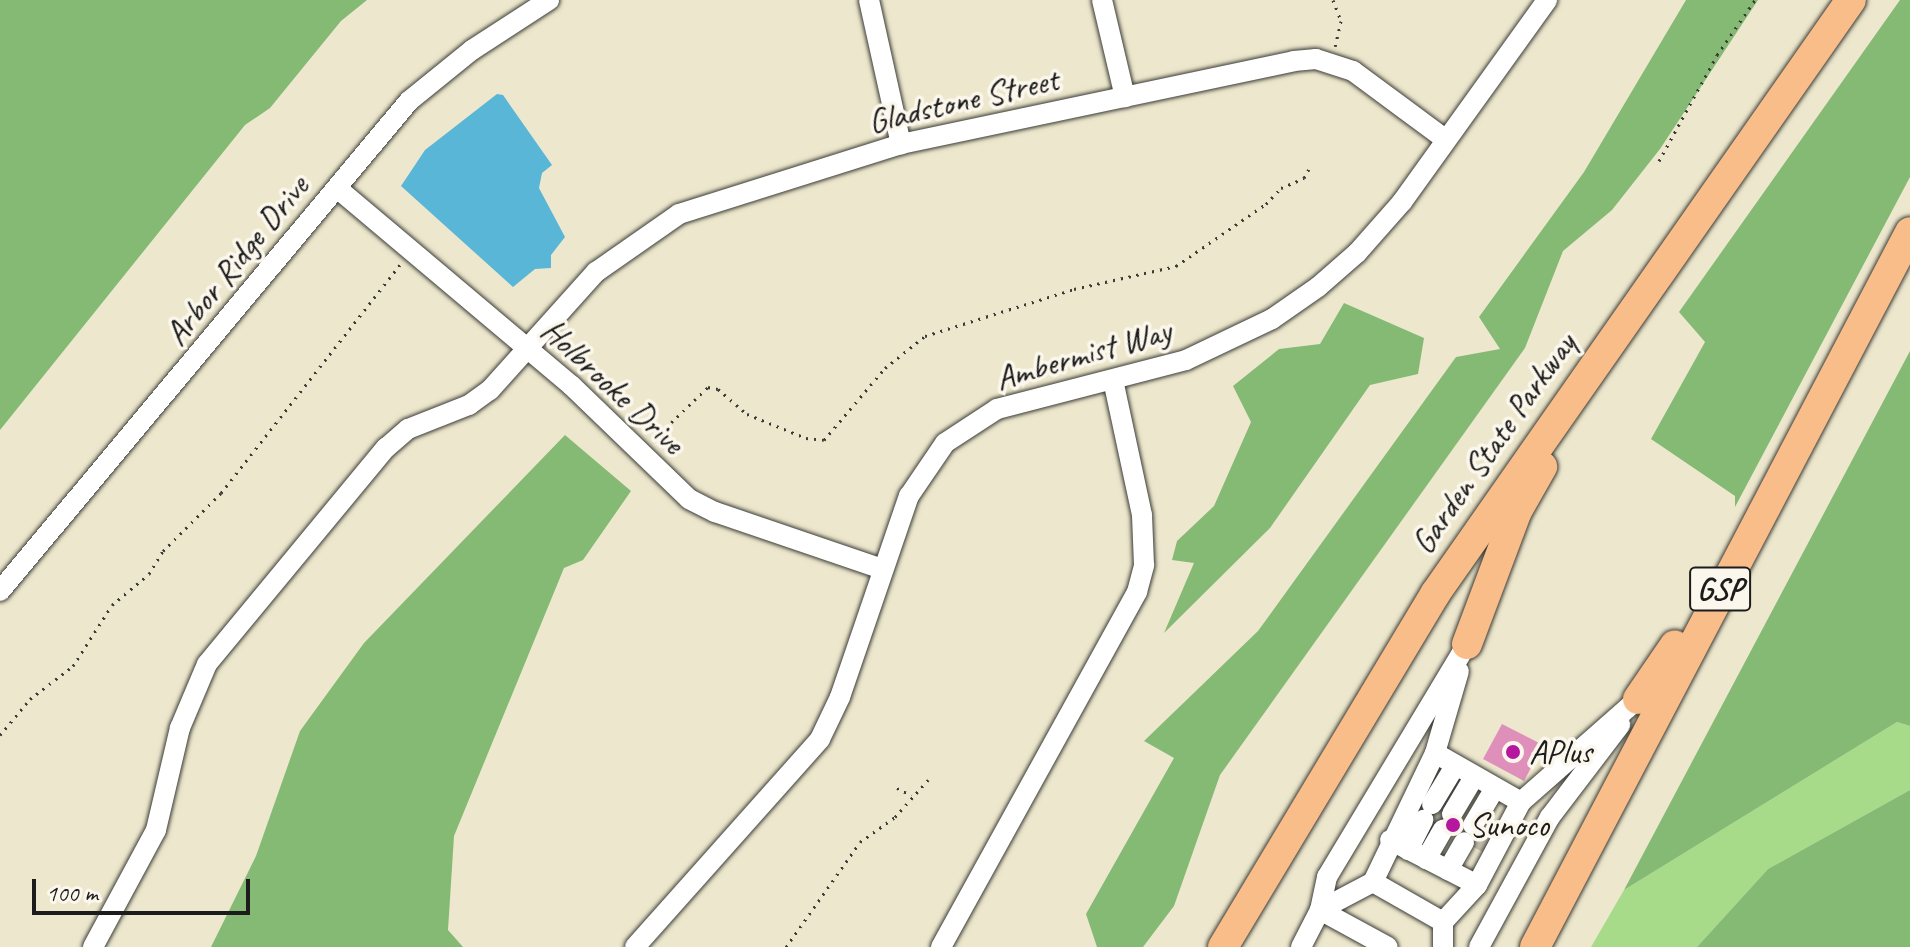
<!DOCTYPE html>
<style>
body{margin:0}
#map{position:relative;width:1910px;height:947px;overflow:hidden;background:#ede8cd;font-family:Caveat,sans-serif}
div>[style]{position:absolute}
.green>*{inset:0;background:#a7da89}
.forest>*{inset:0;background:#85ba75}
.water>*{inset:0;background:#59b6d7}
.building>*{inset:0;background:#de90ba}
.minor-tunnel>*{height:20px;margin-top:-10px;transform-origin:0;background:repeating-linear-gradient(90deg,#c3bfaa 0 20px,transparent 0 30px)}
.path>*{height:3px;margin-top:-1.5px;transform-origin:0;background:repeating-linear-gradient(90deg,#3b3b37 0 2px,transparent 0 8px)}
.roads{filter:drop-shadow(0 0 2px #3b3b37) drop-shadow(0 0 2px #3b3b37)}
.minor>*{height:20px;margin:-10px;padding:0 10px;transform-origin:10px;border-radius:10px;background:#fff}
.highway>*{height:30px;margin:-15px;padding:0 15px;transform-origin:15px;border-radius:15px;background:#f8bd88}
.dots>*{width:22px;height:22px;translate:-50% -50%;box-sizing:border-box;border:4px solid #fbf7ec;border-radius:50%}
span{translate:-50% -50%;white-space:nowrap;text-align:center;line-height:1.15;-webkit-text-stroke:7px #fbf7ec;paint-order:stroke}
.shield-label span{padding:2px 6px;background:#fbf7ec;border:2px solid;border-radius:6px;-webkit-text-stroke-width:0}
.shield-label{font-size:32px;color:#1c1c1c;font-weight:700}
.street-label{font-size:34px;color:#1c1c1c}
.poi-label{font-size:34px;color:#1c1c1c}
.left{translate:0 -50%;text-align:left}
.scale{position:absolute;left:32px;top:879px;width:218px;height:36px;box-sizing:border-box;border:4px solid #1c1c1c;border-top:0;padding-left:10px;font-size:24px;line-height:28px;white-space:nowrap;color:#1c1c1c;-webkit-text-stroke:6px #fbf7ec;paint-order:stroke}
</style>
<div id="map">
<div class="green">
<i style="clip-path:polygon(1897px 722px,1910px 726px,1910px 790px,1768px 869px,1697px 947px,1591px 947px,1624px 890px)"></i>
</div>
<div class="forest">
<i style="clip-path:polygon(0 0,367px 0,341px 21px,270px 108px,245px 125px,0 430px)"></i>
<i style="clip-path:polygon(1686px 0,1758px 0,1660px 149px,1612px 210px,1563px 251px,1525px 348px,1220px 775px,1174px 906px,1143px 947px,1097px 947px,1086px 914px,1174px 758px,1144px 741px,1258px 631px,1456px 357px,1500px 349px,1479px 317px,1584px 172px)"></i>
<i style="clip-path:polygon(1900px 0,1910px 0,1910px 177px,1735px 507px,1735px 496px,1651px 439px,1705px 342px,1679px 312px)"></i>
<i style="clip-path:polygon(1344px 303px,1424px 338px,1418px 374px,1370px 385px,1270px 528px,1164px 633px,1194px 563px,1172px 560px,1177px 541px,1214px 506px,1251px 422px,1233px 386px,1279px 349px,1320px 344px)"></i>
<i style="clip-path:polygon(1910px 351px,1910px 726px,1897px 722px,1624px 890px)"></i>
<i style="clip-path:polygon(565px 435px,631px 491px,583px 560px,564px 568px,454px 836px,448px 930px,463px 947px,211px 947px,256px 856px,300px 731px,364px 643px)"></i>
<i style="clip-path:polygon(1910px 790px,1910px 947px,1697px 947px,1768px 869px)"></i>
</div>
<div class="water">
<i style="clip-path:polygon(497px 94px,503px 95px,552px 165px,542px 173px,539px 188px,565px 237px,551px 255px,551px 268px,535px 269px,513px 287px,401px 186px,425px 150px)"></i>
</div>
<div class="building">
<i style="clip-path:polygon(1502px 724px,1543px 745px,1524px 781px,1483px 759px)"></i>
</div>
<div class="minor-tunnel">
<i style="left:1434px;top:826px;width:19px;rotate:-65deg"></i>
<i style="left:1454px;top:837px;width:19px;rotate:-62deg"></i>
<i style="left:1475px;top:848px;width:19px;rotate:-62deg"></i>
</div>
<div class="path">
<i style="left:1333px;top:0;width:22px;rotate:69deg"></i>
<i style="left:1341px;top:21px;width:26px;rotate:103deg"></i>
<i style="left:1659px;top:161px;width:121px;rotate:-61.3deg"></i>
<i style="left:1717px;top:55px;width:67px;rotate:-55.4deg"></i>
<i style="left:654px;top:439px;width:75px;rotate:-43.9deg"></i>
<i style="left:708px;top:387px;width:10px;rotate:11deg"></i>
<i style="left:718px;top:389px;width:38px;rotate:41deg"></i>
<i style="left:747px;top:414px;width:64px;rotate:22.1deg"></i>
<i style="left:806px;top:438px;width:18px;rotate:6deg"></i>
<i style="left:824px;top:440px;width:94px;rotate:-49.7deg"></i>
<i style="left:885px;top:368px;width:51px;rotate:-38.7deg"></i>
<i style="left:925px;top:336px;width:156px;rotate:-17.5deg"></i>
<i style="left:1074px;top:289px;width:105px;rotate:-12.7deg"></i>
<i style="left:1176px;top:266px;width:109px;rotate:-34.6deg"></i>
<i style="left:1266px;top:204px;width:22px;rotate:-47deg"></i>
<i style="left:1281px;top:188px;width:25px;rotate:-23deg"></i>
<i style="left:1304px;top:178px;width:10px;rotate:-61deg"></i>
<i style="left:0;top:735px;width:47px;rotate:-50.2deg"></i>
<i style="left:30px;top:699px;width:54px;rotate:-37.5deg"></i>
<i style="left:73px;top:666px;width:72px;rotate:-57.4deg"></i>
<i style="left:112px;top:605px;width:48px;rotate:-40deg"></i>
<i style="left:149px;top:574px;width:27px;rotate:-59deg"></i>
<i style="left:163px;top:551px;width:82px;rotate:-45deg"></i>
<i style="left:221px;top:493px;width:290px;rotate:-51.9deg"></i>
<i style="left:897px;top:788px;width:16px;rotate:27deg"></i>
<i style="left:786px;top:947px;width:128px;rotate:-54.8deg"></i>
<i style="left:860px;top:842px;width:43px;rotate:-35.5deg"></i>
<i style="left:895px;top:817px;width:50px;rotate:-48.3deg"></i>
</div>
<div class="roads">
<div class="minor">
<i style="left:869px;top:0;width:148px;rotate:77.5deg"></i>
<i style="left:1102px;top:0;width:100px;rotate:76.7deg"></i>
<i style="left:337px;top:188px;width:306px;rotate:40.1deg"></i>
<i style="left:571px;top:385px;width:164px;rotate:44deg"></i>
<i style="left:689px;top:499px;width:29px;rotate:27deg"></i>
<i style="left:715px;top:512px;width:176px;rotate:18.8deg"></i>
<i style="left:0;top:591px;width:638px;rotate:-50.15deg"></i>
<i style="left:409px;top:101px;width:81px;rotate:-39deg"></i>
<i style="left:472px;top:50px;width:92px;rotate:-33deg"></i>
<i style="left:1435px;top:753px;width:99px;rotate:29.7deg"></i>
<i style="left:1432px;top:804px;width:44px;rotate:-58.8deg"></i>
<i style="left:1452px;top:814px;width:43px;rotate:-59.3deg"></i>
<i style="left:1473px;top:825px;width:43px;rotate:-59.3deg"></i>
<i style="left:1390px;top:840px;width:98px;rotate:27.3deg"></i>
<i style="left:1408px;top:850px;width:34px;rotate:-63deg"></i>
<i style="left:1426px;top:859px;width:34px;rotate:-60deg"></i>
<i style="left:1448px;top:870px;width:32px;rotate:-60deg"></i>
<i style="left:1373px;top:882px;width:81px;rotate:29.7deg"></i>
<i style="left:1320px;top:910px;width:60px;rotate:-27.8deg"></i>
<i style="left:1373px;top:882px;width:143px;rotate:-64.3deg"></i>
<i style="left:1435px;top:753px;width:85px;rotate:-73.7deg"></i>
<i style="left:1320px;top:910px;width:77px;rotate:28.6deg"></i>
<i style="left:93px;top:947px;width:133px;rotate:-61.7deg"></i>
<i style="left:156px;top:830px;width:105px;rotate:-76.8deg"></i>
<i style="left:180px;top:728px;width:69px;rotate:-67.1deg"></i>
<i style="left:207px;top:664px;width:281px;rotate:-50.4deg"></i>
<i style="left:386px;top:448px;width:29px;rotate:-41deg"></i>
<i style="left:408px;top:429px;width:66px;rotate:-21.5deg"></i>
<i style="left:469px;top:405px;width:26px;rotate:-36deg"></i>
<i style="left:490px;top:390px;width:159px;rotate:-48.1deg"></i>
<i style="left:596px;top:272px;width:101px;rotate:-34.9deg"></i>
<i style="left:679px;top:214px;width:233px;rotate:-17.5deg"></i>
<i style="left:901px;top:144px;width:402px;rotate:-11.9deg"></i>
<i style="left:1294px;top:61px;width:22px;rotate:-5deg"></i>
<i style="left:1316px;top:59px;width:39px;rotate:18deg"></i>
<i style="left:1353px;top:71px;width:114px;rotate:36.5deg"></i>
<i style="left:635px;top:947px;width:278px;rotate:-48.3deg"></i>
<i style="left:820px;top:739px;width:47px;rotate:-64.5deg"></i>
<i style="left:840px;top:697px;width:213px;rotate:-71.1deg"></i>
<i style="left:909px;top:496px;width:64px;rotate:-55.8deg"></i>
<i style="left:945px;top:443px;width:62px;rotate:-33.2deg"></i>
<i style="left:997px;top:409px;width:195px;rotate:-14.5deg"></i>
<i style="left:1186px;top:360px;width:95px;rotate:-25.5deg"></i>
<i style="left:1272px;top:319px;width:56px;rotate:-34.8deg"></i>
<i style="left:1318px;top:287px;width:52px;rotate:-41.1deg"></i>
<i style="left:1357px;top:253px;width:68px;rotate:-48.6deg"></i>
<i style="left:1402px;top:202px;width:249px;rotate:-54.3deg"></i>
<i style="left:941px;top:947px;width:406px;rotate:-61.1deg"></i>
<i style="left:1137px;top:592px;width:28px;rotate:-75deg"></i>
<i style="left:1144px;top:565px;width:50px;rotate:-92.3deg"></i>
<i style="left:1142px;top:515px;width:138px;rotate:-102.1deg"></i>
<i style="left:1301px;top:947px;width:42px;rotate:-62.8deg"></i>
<i style="left:1320px;top:910px;width:34px;rotate:-78deg"></i>
<i style="left:1327px;top:877px;width:272px;rotate:-59deg"></i>
<i style="left:1443px;top:947px;width:25px;rotate:-90deg"></i>
<i style="left:1443px;top:922px;width:50px;rotate:-47.4deg"></i>
<i style="left:1477px;top:885px;width:94px;rotate:-62.1deg"></i>
<i style="left:1521px;top:802px;width:156px;rotate:-41.4deg"></i>
<i style="left:1479px;top:947px;width:148px;rotate:-61.4deg"></i>
<i style="left:1550px;top:817px;width:116px;rotate:-52.7deg"></i>
</div>
<div class="highway">
<i style="left:1467px;top:644px;width:142px;rotate:-69.4deg"></i>
<i style="left:1517px;top:511px;width:51px;rotate:-60.4deg"></i>
<i style="left:1638px;top:699px;width:65px;rotate:-55.6deg"></i>
<i style="left:1223px;top:947px;width:412px;rotate:-59deg"></i>
<i style="left:1435px;top:594px;width:725px;rotate:-55deg"></i>
<i style="left:1535px;top:947px;width:807px;rotate:-62.32deg"></i>
</div>
</div>
<div class="dots">
<i style="left:1513px;top:752px;background:#b5179e"></i>
<i style="left:1453px;top:825px;background:#b5179e"></i>
</div>
<div class="shield-label">
<span style="left:1720px;top:589px">GSP</span>
</div>
<div class="street-label">
<span style="left:963px;top:100px;rotate:-13deg">Gladstone Street</span>
<span style="left:236px;top:260px;rotate:-51deg">Arbor Ridge Drive</span>
<span style="left:1083px;top:354px;rotate:-16deg">Ambermist Way</span>
<span style="left:613px;top:386px;rotate:43deg">Holbrooke Drive</span>
<span style="left:1493px;top:443px;rotate:-55deg">Garden State Parkway</span>
</div>
<div class="poi-label">
<span class="left" style="left:1529px;top:752px">APlus</span>
<span class="left" style="left:1469px;top:825px">Sunoco</span>
</div>
<div class="scale">100 m</div>
</div>
